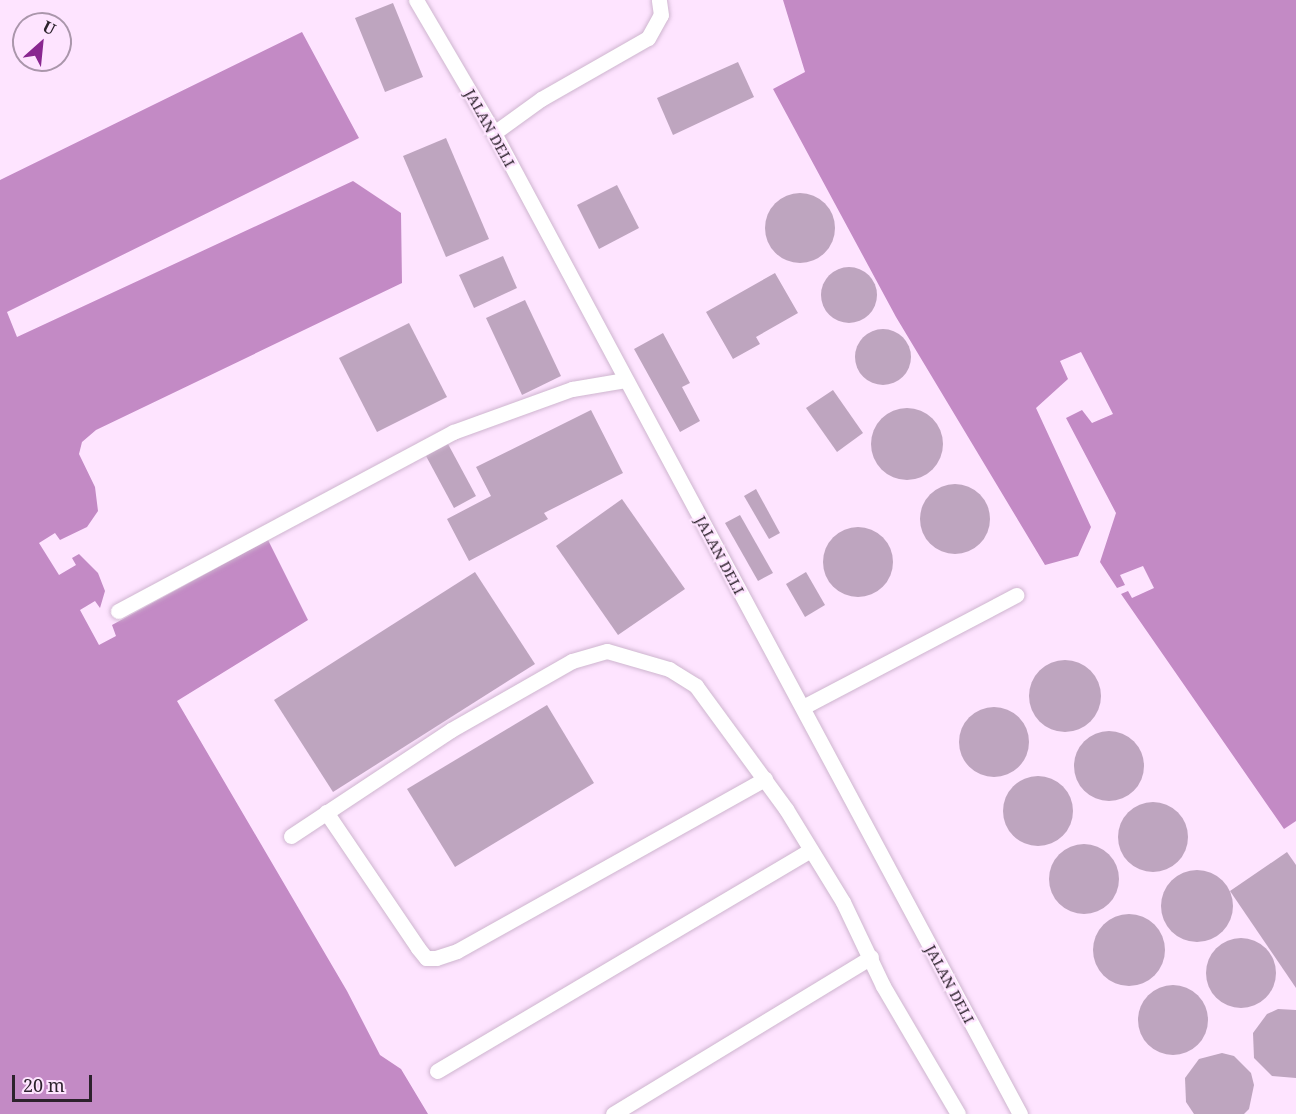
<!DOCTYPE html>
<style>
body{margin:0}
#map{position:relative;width:1296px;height:1114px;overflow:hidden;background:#fee4ff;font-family:"Noto Serif",serif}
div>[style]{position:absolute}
.water>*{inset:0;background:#c38ac5}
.building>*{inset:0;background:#bea5bf}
.round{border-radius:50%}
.roads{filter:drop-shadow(0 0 2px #ceb5cf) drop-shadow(0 0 2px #ceb5cf)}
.service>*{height:15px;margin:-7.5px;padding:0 7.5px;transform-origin:7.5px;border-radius:7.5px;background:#fff}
span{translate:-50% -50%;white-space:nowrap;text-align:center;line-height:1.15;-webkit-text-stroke:4.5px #fee4ff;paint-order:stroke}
.street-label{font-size:15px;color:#2c222c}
.north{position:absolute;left:12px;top:12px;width:60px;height:60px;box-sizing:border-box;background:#fee4ff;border:2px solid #aa96ab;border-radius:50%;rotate:27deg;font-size:16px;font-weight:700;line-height:24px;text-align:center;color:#2c222c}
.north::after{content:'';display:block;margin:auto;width:21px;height:27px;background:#892790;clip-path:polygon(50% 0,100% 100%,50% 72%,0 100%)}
.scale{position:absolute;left:12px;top:1075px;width:80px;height:27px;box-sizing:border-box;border:3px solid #2c222c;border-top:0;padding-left:8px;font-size:18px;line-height:21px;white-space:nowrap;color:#2c222c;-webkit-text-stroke:4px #fee4ff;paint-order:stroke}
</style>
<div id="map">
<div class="water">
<i style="clip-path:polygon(783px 0,1296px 0,1296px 821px,1284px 829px,1121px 594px,1128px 591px,1132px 598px,1154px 588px,1143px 566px,1120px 575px,1125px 585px,1117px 588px,1100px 562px,1116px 513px,1066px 418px,1082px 410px,1092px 423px,1113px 414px,1081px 352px,1060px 361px,1068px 379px,1036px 408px,1091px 527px,1078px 556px,1045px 565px,896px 317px,773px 89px,805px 72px)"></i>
<i style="clip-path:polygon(302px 32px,359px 138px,7px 312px,17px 337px,353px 181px,401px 213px,402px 283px,96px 430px,82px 442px,79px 454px,95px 487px,98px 511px,87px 527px,60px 540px,55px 533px,39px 543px,59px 575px,76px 565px,72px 558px,79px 554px,98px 573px,105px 591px,100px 608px,95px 601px,80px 610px,99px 645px,116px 636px,112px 625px,268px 540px,308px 620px,177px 701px,347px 991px,380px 1055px,401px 1069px,428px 1114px,0 1114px,0 180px)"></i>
</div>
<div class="building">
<i style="clip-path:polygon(393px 3px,423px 77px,385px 92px,355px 18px)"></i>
<i style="clip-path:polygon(738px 62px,754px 97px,673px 135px,657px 98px)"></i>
<i style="clip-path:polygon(446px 138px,489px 239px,446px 257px,403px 156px)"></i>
<i style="clip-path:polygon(617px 185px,639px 228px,599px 249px,577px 205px)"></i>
<i class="round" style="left:765px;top:193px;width:70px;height:70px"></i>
<i style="clip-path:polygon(503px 256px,517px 288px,474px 308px,459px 275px)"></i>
<i class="round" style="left:821px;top:267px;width:56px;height:56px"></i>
<i style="clip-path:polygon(775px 273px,798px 313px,756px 337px,760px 344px,733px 359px,706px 312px)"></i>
<i style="clip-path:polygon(525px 300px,561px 376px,522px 395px,486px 318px)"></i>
<i style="clip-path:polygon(409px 323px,447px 397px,377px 432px,339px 358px)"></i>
<i class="round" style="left:855px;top:329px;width:56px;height:56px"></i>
<i style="clip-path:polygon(663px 333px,690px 383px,682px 387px,700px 421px,680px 432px,634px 349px)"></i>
<i style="clip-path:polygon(833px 390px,863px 433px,837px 452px,806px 408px)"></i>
<i class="round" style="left:871px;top:408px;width:72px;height:72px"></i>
<i style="clip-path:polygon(591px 410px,623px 473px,544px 513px,548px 519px,469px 561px,447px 519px,491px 496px,476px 467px)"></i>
<i style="clip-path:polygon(448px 444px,476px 496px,454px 508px,426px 456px)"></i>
<i class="round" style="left:920px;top:484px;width:70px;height:70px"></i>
<i style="clip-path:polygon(756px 489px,780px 533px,769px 539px,744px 496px)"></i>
<i style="clip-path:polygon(622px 499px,685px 589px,618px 635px,556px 546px)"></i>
<i style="clip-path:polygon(740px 515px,773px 573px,758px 581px,725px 523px)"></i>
<i class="round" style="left:823px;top:527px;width:70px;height:70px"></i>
<i style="clip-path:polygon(475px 572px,535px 664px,333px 792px,274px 700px)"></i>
<i style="clip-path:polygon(806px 572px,825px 605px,805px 617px,786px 584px)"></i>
<i class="round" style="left:1029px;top:660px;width:72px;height:72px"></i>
<i style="clip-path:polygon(547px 705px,594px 783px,455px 867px,407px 789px)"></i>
<i class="round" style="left:959px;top:707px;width:70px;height:70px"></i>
<i class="round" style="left:1074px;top:731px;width:70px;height:70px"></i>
<i class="round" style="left:1003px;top:776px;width:70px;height:70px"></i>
<i class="round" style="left:1118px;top:802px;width:70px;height:70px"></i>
<i class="round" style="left:1049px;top:844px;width:70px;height:70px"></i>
<i style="clip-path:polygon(1287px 852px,1296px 865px,1296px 988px,1230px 891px)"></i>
<i class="round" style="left:1161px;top:870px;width:72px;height:72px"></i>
<i class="round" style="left:1093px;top:914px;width:72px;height:72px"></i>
<i class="round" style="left:1206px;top:938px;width:70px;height:70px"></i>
<i class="round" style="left:1138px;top:985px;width:70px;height:70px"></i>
<i style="clip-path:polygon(1278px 1009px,1296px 1010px,1296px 1078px,1272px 1076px,1254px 1058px,1253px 1033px,1267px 1014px)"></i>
<i style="clip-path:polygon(1222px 1053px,1234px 1056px,1251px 1073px,1254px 1085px,1249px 1109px,1244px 1114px,1194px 1114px,1186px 1102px,1185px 1078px,1199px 1059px)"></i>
</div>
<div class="roads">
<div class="service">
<i style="left:416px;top:0;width:154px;rotate:59.6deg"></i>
<i style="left:494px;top:133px;width:1113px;rotate:61.8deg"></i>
<i style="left:494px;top:133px;width:58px;rotate:-35.9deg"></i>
<i style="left:541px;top:99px;width:123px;rotate:-29.7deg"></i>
<i style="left:648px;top:38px;width:26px;rotate:-61deg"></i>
<i style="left:661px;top:15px;width:15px;rotate:-98deg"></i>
<i style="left:118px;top:611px;width:380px;rotate:-28.1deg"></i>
<i style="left:453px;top:432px;width:127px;rotate:-19.9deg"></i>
<i style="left:572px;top:389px;width:54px;rotate:-9.6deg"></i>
<i style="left:803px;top:707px;width:241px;rotate:-27.7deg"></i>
<i style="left:326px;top:812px;width:164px;rotate:55.9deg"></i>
<i style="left:418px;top:948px;width:13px;rotate:51deg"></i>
<i style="left:426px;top:958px;width:10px"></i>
<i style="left:436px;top:958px;width:22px;rotate:-18deg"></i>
<i style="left:457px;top:951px;width:353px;rotate:-29.2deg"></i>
<i style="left:291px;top:836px;width:192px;rotate:-33.5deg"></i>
<i style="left:451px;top:730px;width:139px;rotate:-29.7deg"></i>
<i style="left:572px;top:661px;width:36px;rotate:-16deg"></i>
<i style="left:607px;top:651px;width:65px;rotate:16.2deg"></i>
<i style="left:669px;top:669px;width:32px;rotate:32deg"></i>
<i style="left:696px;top:686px;width:152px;rotate:53.8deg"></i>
<i style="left:786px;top:809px;width:109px;rotate:58.5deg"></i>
<i style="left:843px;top:902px;width:93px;rotate:64.5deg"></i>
<i style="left:883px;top:986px;width:148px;rotate:59.6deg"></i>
<i style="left:437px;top:1071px;width:434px;rotate:-30.6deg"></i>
<i style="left:613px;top:1114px;width:302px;rotate:-31.3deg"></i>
</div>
</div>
<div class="street-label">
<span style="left:490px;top:128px;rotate:61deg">JALAN DELI</span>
<span style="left:720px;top:555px;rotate:62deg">JALAN DELI</span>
<span style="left:950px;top:984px;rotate:62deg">JALAN DELI</span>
</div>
<div class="north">U</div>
<div class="scale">20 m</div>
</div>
